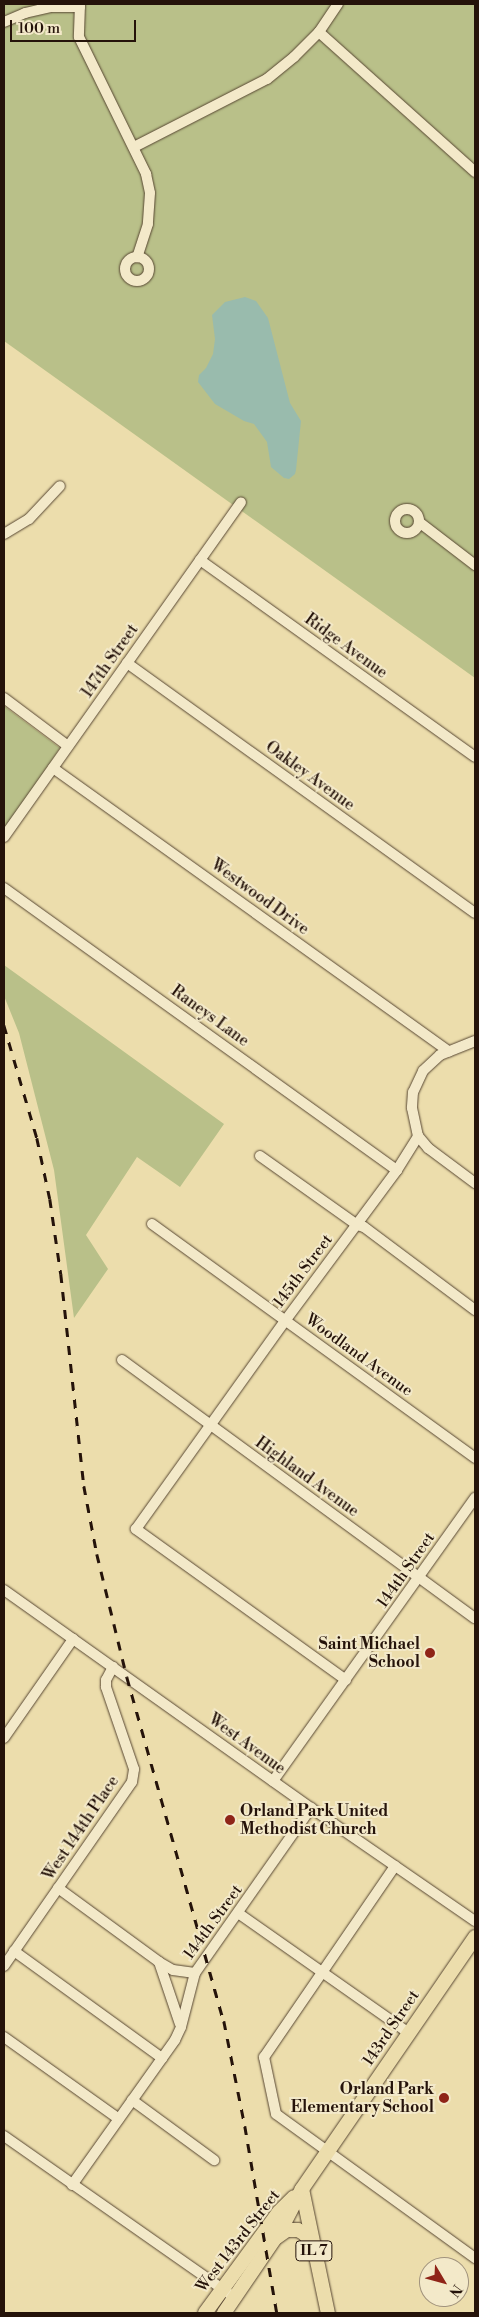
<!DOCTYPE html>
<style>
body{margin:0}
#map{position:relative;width:479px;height:2317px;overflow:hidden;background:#ecddac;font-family:"Libre Bodoni",serif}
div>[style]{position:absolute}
.green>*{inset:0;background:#b9c089}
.water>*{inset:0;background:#99bbad}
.roads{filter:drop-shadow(0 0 1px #574632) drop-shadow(0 0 1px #574632)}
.minor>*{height:10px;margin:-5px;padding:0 5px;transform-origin:5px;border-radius:5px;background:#f3e9c9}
.minor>.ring{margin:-5px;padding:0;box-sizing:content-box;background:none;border:10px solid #f3e9c9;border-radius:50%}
.major>*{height:14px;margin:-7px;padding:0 7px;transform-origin:7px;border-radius:7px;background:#ecddac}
.rail>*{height:2.5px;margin-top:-1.25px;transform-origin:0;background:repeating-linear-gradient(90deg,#25130a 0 9px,transparent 0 18px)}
.dots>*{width:14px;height:14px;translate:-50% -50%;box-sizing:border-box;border:2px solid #f3e9c9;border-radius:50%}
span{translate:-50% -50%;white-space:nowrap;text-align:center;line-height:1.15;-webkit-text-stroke:4px #f3e9c9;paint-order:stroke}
.shield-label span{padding:1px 4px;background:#f3e9c9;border:1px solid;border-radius:4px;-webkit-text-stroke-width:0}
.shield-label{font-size:15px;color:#25130a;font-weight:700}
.street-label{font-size:16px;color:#25130a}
.poi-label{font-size:16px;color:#25130a;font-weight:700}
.right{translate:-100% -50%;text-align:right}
.left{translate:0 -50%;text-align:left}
.frame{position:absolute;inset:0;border:5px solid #25130a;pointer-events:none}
.north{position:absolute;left:419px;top:2257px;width:50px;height:50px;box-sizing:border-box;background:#f3e9c9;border:1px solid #a1937d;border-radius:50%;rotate:127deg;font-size:14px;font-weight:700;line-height:20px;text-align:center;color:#25130a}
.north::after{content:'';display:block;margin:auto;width:18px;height:22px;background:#8f2418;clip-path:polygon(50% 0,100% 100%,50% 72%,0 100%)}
.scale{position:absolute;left:10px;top:20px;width:126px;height:22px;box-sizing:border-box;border:2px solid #25130a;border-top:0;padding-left:6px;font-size:15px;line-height:18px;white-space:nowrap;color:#25130a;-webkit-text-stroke:4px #f3e9c9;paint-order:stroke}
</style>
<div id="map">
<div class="green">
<i style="clip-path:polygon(4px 4px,475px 4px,475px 678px,4px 341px)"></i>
<i style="clip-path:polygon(4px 706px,60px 748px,4px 831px)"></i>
<i style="clip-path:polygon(4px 965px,224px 1124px,180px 1187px,137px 1157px,86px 1235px,108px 1269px,74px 1318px,54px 1170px,19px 1033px,4px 996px)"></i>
</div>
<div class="water">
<i style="clip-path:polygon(245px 297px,256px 301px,268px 318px,290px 403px,301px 421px,296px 470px,295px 474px,289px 479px,284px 478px,271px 467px,267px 442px,254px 424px,244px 421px,215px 404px,198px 382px,199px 375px,206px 368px,213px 354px,215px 339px,212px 315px,225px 302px)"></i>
</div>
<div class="roads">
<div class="minor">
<i style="left:80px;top:4px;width:33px;rotate:92deg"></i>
<i style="left:79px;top:37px;width:153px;rotate:63.9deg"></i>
<i style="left:146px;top:174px;width:19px;rotate:78deg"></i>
<i style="left:150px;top:193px;width:31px;rotate:94deg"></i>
<i style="left:148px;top:224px;width:35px;rotate:108deg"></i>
<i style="left:4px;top:22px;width:23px;rotate:-23deg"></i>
<i style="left:25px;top:13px;width:27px;rotate:-13deg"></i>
<i style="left:51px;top:7px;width:29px"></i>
<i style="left:319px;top:32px;width:210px;rotate:41.9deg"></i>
<i style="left:134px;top:147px;width:149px;rotate:-27.1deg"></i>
<i style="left:267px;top:79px;width:35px;rotate:-39deg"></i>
<i style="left:294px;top:57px;width:35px;rotate:-45deg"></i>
<i style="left:319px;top:32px;width:34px;rotate:-56deg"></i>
<i class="ring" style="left:125px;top:257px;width:14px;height:14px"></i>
<i class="ring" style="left:395px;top:509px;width:14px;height:14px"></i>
<i style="left:419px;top:522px;width:71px;rotate:37.5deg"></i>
<i style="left:4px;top:534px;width:29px;rotate:-31deg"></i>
<i style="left:29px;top:519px;width:45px;rotate:-46.8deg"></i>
<i style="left:200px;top:560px;width:338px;rotate:35.6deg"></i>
<i style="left:127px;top:663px;width:428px;rotate:35.7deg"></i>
<i style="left:4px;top:698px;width:80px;rotate:36.9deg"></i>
<i style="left:53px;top:768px;width:487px;rotate:35.6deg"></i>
<i style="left:4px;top:837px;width:410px;rotate:-54.7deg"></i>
<i style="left:4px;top:888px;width:484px;rotate:35.7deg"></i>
<i style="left:475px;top:1041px;width:38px;rotate:158deg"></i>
<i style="left:440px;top:1055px;width:23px;rotate:137deg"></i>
<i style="left:423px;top:1071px;width:23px;rotate:115deg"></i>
<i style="left:413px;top:1092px;width:16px;rotate:94deg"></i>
<i style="left:412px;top:1108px;width:29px;rotate:78deg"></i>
<i style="left:418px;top:1136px;width:16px;rotate:50deg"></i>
<i style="left:428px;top:1148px;width:59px;rotate:36.7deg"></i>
<i style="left:260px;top:1156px;width:119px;rotate:35.4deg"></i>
<i style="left:357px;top:1225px;width:7px;rotate:16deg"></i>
<i style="left:364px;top:1227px;width:139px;rotate:36.8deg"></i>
<i style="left:152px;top:1224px;width:399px;rotate:35.9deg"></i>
<i style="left:122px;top:1360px;width:437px;rotate:36.2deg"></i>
<i style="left:4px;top:1590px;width:377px;rotate:35.4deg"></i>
<i style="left:311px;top:1808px;width:199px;rotate:34.6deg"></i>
<i style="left:346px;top:1680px;width:259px;rotate:-144.3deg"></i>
<i style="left:136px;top:1529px;width:256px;rotate:-54.4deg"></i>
<i style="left:285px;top:1321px;width:188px;rotate:-53.4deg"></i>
<i style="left:397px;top:1170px;width:40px;rotate:-58deg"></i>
<i style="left:4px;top:1738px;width:121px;rotate:-55.1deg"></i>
<i style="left:273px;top:1781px;width:348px;rotate:-54.5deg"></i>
<i style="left:395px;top:1866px;width:232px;rotate:124.4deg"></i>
<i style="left:264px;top:2057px;width:58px;rotate:78.1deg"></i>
<i style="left:276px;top:2114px;width:246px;rotate:35.9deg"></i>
<i style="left:58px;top:1888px;width:125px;rotate:36.2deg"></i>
<i style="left:159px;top:1962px;width:16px;rotate:30deg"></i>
<i style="left:173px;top:1970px;width:22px;rotate:8deg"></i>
<i style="left:238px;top:1913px;width:209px;rotate:35.1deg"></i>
<i style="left:14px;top:1951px;width:183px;rotate:35.9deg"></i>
<i style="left:159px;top:1962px;width:65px;rotate:71.3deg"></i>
<i style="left:4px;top:1966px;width:224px;rotate:-55.2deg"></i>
<i style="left:132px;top:1782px;width:13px;rotate:-81deg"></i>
<i style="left:134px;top:1769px;width:87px;rotate:-108.9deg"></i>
<i style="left:106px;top:1687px;width:7px;rotate:-90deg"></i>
<i style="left:106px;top:1680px;width:15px;rotate:-62deg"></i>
<i style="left:4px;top:2037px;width:141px;rotate:35.5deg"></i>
<i style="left:132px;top:2100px;width:102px;rotate:36.2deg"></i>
<i style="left:4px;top:2136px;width:282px;rotate:35deg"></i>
<i style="left:72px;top:2185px;width:178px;rotate:-54.6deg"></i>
<i style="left:175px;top:2040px;width:14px;rotate:-65deg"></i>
<i style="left:181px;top:2027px;width:56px;rotate:-75.5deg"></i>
<i style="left:195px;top:1973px;width:202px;rotate:-54.9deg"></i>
</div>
<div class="major">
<i style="left:302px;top:2189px;width:127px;rotate:78.2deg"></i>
<i style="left:277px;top:2237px;width:12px;rotate:-35deg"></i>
<i style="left:287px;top:2230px;width:11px"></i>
<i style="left:298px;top:2230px;width:8px;rotate:30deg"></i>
<i style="left:305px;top:2234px;width:13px;rotate:58deg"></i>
<i style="left:205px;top:2313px;width:125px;rotate:-53.8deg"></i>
<i style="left:279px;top:2212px;width:21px;rotate:-45deg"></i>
<i style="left:224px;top:2313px;width:99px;rotate:-55.7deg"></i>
<i style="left:280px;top:2231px;width:47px;rotate:-62.4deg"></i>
<i style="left:302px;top:2189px;width:306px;rotate:-55.5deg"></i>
</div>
</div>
<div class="rail">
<i style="left:4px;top:1025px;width:118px;rotate:73.7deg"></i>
<i style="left:37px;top:1138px;width:62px;rotate:78deg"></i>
<i style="left:50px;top:1199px;width:76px;rotate:81.7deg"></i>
<i style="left:61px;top:1274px;width:213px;rotate:83.8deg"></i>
<i style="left:84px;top:1486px;width:69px;rotate:79.2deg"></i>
<i style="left:97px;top:1554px;width:127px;rotate:76.3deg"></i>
<i style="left:127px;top:1677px;width:357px;rotate:74.3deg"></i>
<i style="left:224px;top:2021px;width:107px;rotate:78.7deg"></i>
<i style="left:245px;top:2126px;width:190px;rotate:80.3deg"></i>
</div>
<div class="dots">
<i style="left:430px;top:1653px;background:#8f2418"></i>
<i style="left:230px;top:1820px;background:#8f2418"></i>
<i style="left:444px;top:2098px;background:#8f2418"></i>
</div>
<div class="shield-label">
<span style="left:314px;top:2251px">IL 7</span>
</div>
<div class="street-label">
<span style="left:346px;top:646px;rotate:36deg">Ridge Avenue</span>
<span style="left:110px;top:661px;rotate:-55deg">147th Street</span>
<span style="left:310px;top:776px;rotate:36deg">Oakley Avenue</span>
<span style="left:260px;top:897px;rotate:36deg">Westwood Drive</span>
<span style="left:210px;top:1016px;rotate:36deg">Raneys Lane</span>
<span style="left:303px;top:1271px;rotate:-53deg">145th Street</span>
<span style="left:359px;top:1355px;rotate:36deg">Woodland Avenue</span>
<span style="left:307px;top:1477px;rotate:36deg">Highland Avenue</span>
<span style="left:406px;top:1570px;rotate:-55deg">144th Street</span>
<span style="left:247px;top:1744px;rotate:36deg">West Avenue</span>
<span style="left:81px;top:1828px;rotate:-56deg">West 144th Place</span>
<span style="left:213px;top:1922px;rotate:-54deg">144th Street</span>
<span style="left:391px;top:2028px;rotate:-56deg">143rd Street</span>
<span style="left:238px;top:2241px;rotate:-52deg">West 143rd Street</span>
</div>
<div class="poi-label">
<span class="right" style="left:420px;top:1653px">Saint Michael<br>School</span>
<span class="left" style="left:240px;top:1820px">Orland Park United<br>Methodist Church</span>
<span class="right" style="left:434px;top:2098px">Orland Park<br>Elementary School</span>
</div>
<div class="frame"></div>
<div class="north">N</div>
<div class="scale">100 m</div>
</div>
